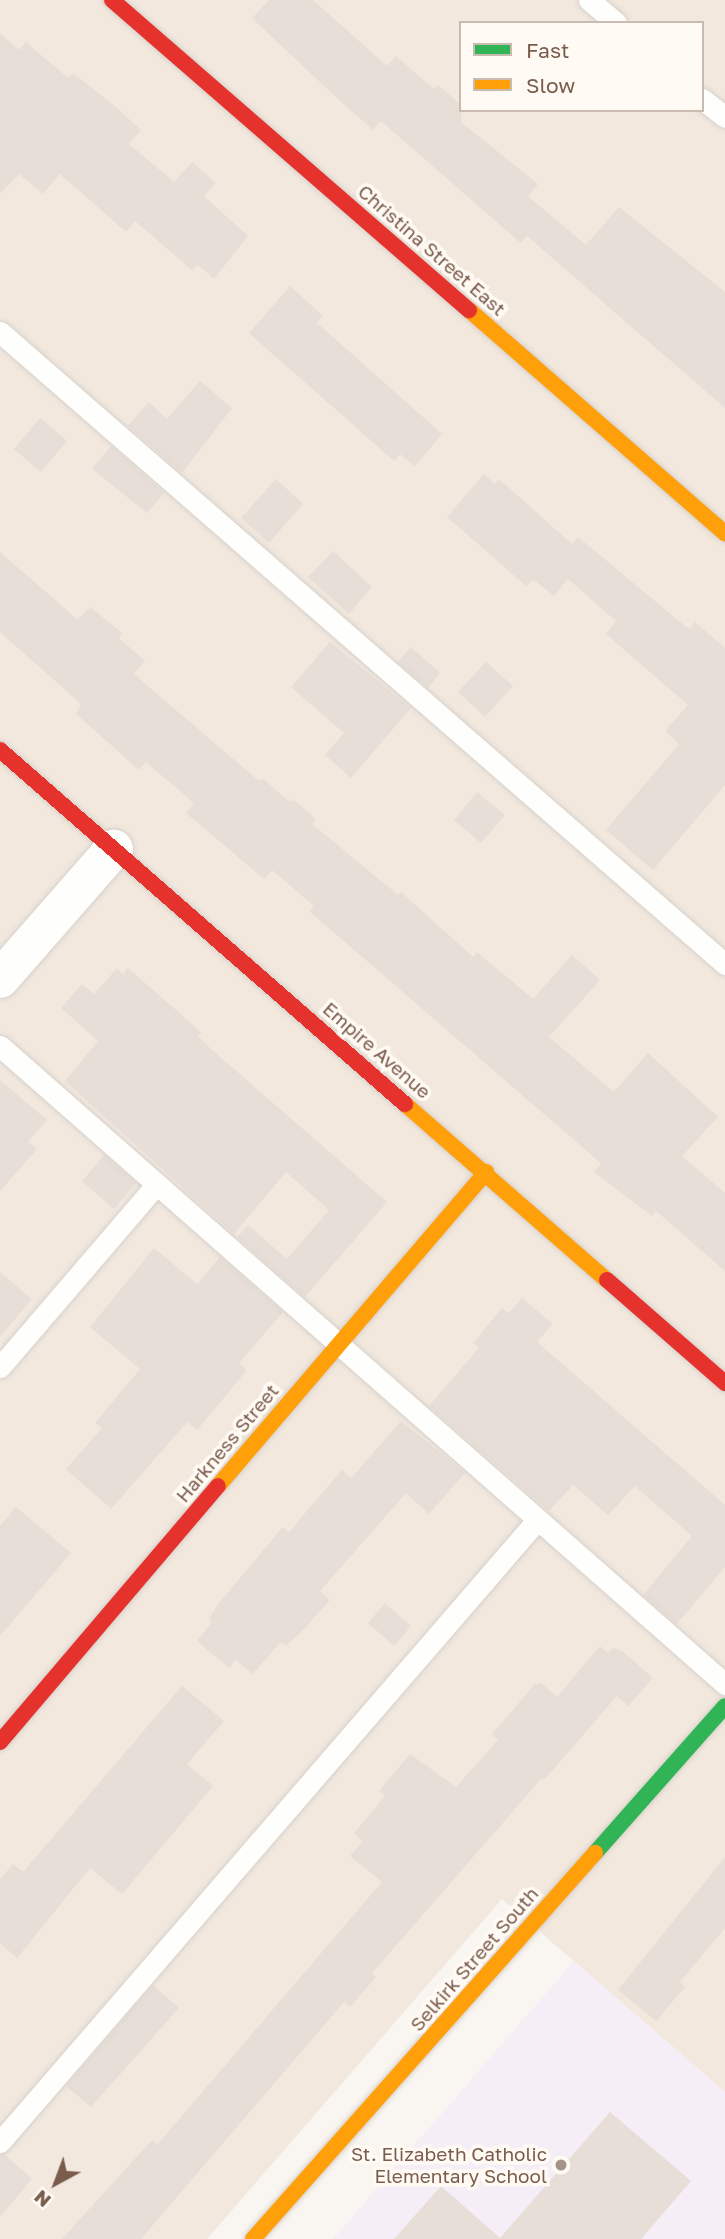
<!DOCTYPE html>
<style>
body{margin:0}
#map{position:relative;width:725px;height:2239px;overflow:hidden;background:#f9f5f0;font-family:"Golos Text",sans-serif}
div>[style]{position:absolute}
.residential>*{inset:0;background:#f2e8de}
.education>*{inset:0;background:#f6eef6}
.building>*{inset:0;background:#e6ded7}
.roads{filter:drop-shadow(0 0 2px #d7d1cb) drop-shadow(0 0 2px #d7d1cb)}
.lane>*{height:21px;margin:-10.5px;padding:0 10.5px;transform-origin:10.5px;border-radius:10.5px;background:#fefefd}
.street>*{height:38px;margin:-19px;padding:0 19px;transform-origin:19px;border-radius:19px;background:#fefefd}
.fast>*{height:16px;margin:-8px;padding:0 8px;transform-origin:8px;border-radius:8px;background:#30b455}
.slow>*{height:16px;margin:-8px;padding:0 8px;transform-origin:8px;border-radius:8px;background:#ff9f0a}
.jam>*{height:16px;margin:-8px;padding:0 8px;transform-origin:8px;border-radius:8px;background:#e5322d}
.dots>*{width:19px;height:19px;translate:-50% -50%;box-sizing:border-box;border:4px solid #fffaf3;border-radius:50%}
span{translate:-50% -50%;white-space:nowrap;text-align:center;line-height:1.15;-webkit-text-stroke:7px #fffaf3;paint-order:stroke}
.street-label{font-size:19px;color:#7a5c4d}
.poi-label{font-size:19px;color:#7a5c4d}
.right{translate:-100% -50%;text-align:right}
.legend{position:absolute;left:459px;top:21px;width:245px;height:91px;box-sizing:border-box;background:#fffaf3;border:2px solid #cabbb1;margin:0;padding:9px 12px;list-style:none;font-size:21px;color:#7a5c4d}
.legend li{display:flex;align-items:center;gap:14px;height:35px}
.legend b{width:35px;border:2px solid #cabbb1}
.north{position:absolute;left:21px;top:2148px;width:70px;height:70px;-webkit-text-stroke:5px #fffaf3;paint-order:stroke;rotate:221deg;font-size:19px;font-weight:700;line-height:28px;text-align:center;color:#7a5c4d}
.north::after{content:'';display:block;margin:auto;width:24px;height:32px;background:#7a5c4d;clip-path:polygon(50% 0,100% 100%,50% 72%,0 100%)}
</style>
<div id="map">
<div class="residential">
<i style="clip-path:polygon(evenodd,0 0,725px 0,725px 2092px,502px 1899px,207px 2239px,0 2239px,0 0,461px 23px,702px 23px,702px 110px,461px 110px,461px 23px)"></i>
</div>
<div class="education">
<i style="clip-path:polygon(574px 1961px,725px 2092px,725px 2239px,333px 2239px)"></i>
</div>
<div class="building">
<i style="clip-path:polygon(269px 0,313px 0,387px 66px,396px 56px,434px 89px,438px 85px,461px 105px,461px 122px,538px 184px,528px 196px,586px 245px,619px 207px,725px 292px,725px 408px,527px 236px,521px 243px,381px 121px,373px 130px,339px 100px,252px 18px)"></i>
<i style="clip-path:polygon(0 33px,19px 50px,26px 42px,68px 78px,73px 73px,116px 107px,141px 130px,129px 144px,174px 182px,192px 162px,216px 183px,204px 196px,248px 236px,214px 279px,198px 265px,192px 270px,135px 221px,126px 232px,60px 174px,43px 194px,19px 174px,0 194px)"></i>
<i style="clip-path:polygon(290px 286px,323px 316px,317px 323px,442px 434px,415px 466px,400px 454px,394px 461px,249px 333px)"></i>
<i style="clip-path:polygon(200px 381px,232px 408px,182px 473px,128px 426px,149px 402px,167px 419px)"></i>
<i style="clip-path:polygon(40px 418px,67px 441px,41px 472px,14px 449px)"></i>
<i style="clip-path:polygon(111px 446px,164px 493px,147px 513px,92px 469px)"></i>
<i style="clip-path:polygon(484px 474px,495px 484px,499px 479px,572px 544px,578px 537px,685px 626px,690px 629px,695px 622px,725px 648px,725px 785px,653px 870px,606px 830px,679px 744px,665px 731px,688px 705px,606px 634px,616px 621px,568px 579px,554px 596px,533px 579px,526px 586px,447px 517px)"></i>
<i style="clip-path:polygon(276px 479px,303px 504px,269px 543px,241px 518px)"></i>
<i style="clip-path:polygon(333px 551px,372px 587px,349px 614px,308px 577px)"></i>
<i style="clip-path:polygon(0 552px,78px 620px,90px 607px,122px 633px,119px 638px,145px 661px,134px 673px,142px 681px,259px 781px,262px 778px,290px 802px,293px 799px,316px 819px,312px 824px,398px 895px,401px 892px,473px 957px,477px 952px,533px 999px,572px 955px,600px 980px,549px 1037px,614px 1092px,648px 1053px,718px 1117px,682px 1156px,725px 1193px,725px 1271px,656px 1211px,652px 1216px,594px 1172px,601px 1164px,588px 1152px,309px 911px,314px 906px,272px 870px,264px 879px,186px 813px,194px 803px,146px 762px,139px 770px,76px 714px,81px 704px,0 632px)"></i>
<i style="clip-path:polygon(330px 642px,411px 708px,351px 778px,325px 755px,344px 733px,291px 687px)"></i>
<i style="clip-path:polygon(411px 647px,440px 673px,428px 688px,398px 662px)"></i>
<i style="clip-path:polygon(486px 662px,513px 686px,485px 717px,458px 692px)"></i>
<i style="clip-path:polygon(477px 792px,505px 815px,481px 843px,454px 820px)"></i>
<i style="clip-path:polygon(117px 968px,123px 974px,128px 968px,201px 1032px,198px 1036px,211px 1049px,387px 1202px,305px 1297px,237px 1237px,248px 1225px,287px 1259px,329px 1210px,286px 1172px,234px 1234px,65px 1081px,98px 1041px,61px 1008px,82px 984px,94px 994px)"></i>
<i style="clip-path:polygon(0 1080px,47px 1120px,28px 1142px,37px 1149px,0 1191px)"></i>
<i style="clip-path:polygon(104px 1155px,136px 1183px,114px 1209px,82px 1181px)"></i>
<i style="clip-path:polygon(154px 1248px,197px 1284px,220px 1257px,283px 1312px,239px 1363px,247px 1370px,197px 1430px,187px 1422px,111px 1509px,66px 1469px,102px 1428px,95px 1423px,140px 1369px,90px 1327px)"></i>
<i style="clip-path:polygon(0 1272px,32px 1299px,0 1337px)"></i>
<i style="clip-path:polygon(522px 1298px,553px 1324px,537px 1342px,725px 1505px,725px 1567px,677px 1624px,643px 1595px,692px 1536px,635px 1486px,608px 1515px,573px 1485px,549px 1511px,429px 1406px,479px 1348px,473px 1343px,502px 1308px,509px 1313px)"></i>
<i style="clip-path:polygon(401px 1421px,465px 1473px,429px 1514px,406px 1493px,320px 1591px,330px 1600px,305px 1628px,286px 1646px,281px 1642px,253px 1674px,236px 1660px,229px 1668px,197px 1641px,212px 1622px,209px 1619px,218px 1604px,283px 1527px,289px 1532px,342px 1470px,351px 1478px)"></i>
<i style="clip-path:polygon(16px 1507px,71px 1553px,0 1636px,0 1526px)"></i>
<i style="clip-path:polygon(385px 1603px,411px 1626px,394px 1646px,368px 1623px)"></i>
<i style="clip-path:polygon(600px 1646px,608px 1653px,613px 1648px,621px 1650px,653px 1678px,628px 1706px,617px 1696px,544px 1780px,542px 1778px,372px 1973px,376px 1977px,350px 2007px,344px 2002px,141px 2239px,62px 2239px,152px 2140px,157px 2145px,382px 1882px,350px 1856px,363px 1841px,354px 1833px,385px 1796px,379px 1791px,410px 1754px,456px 1787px,498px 1740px,492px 1734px,535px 1684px,541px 1683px,557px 1697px)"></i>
<i style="clip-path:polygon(182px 1686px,224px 1721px,187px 1764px,213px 1786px,122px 1894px,90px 1868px,17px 1958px,0 1943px,0 1879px,13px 1864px,23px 1872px)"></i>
<i style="clip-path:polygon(725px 1857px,725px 1928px,680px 1982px,685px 1987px,656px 2021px,618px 1990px)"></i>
<i style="clip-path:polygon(153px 1985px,179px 2008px,91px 2107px,66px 2086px)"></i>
<i style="clip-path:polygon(610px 2112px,691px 2181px,641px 2239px,394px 2239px,441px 2186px,500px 2238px)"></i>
<i style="clip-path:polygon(4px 2154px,32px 2179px,0 2217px,0 2155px)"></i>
</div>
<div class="roads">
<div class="lane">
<i style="left:589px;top:0;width:35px;rotate:40deg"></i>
<i style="left:702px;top:99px;width:29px;rotate:38deg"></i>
<i style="left:0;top:332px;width:962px;rotate:41.08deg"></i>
<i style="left:0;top:1046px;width:966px;rotate:41.35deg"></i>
<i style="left:0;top:1367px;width:241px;rotate:-49.4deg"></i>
<i style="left:0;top:2142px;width:822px;rotate:-49.19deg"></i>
</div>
<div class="street">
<i style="left:0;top:979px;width:173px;rotate:-48.8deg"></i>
</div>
<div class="fast">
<i style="left:595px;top:1853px;width:196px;rotate:-48.5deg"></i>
</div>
<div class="slow">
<i style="left:469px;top:310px;width:340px;rotate:41.1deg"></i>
<i style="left:405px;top:1104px;width:268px;rotate:41.1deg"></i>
<i style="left:218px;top:1486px;width:413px;rotate:-49.5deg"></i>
<i style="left:253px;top:2239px;width:516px;rotate:-48.46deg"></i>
</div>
<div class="jam">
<i style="left:112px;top:0;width:473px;rotate:41deg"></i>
<i style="left:0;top:750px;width:538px;rotate:41.16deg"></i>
<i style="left:607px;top:1280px;width:157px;rotate:41.1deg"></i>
<i style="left:0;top:1742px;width:336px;rotate:-49.6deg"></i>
</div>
</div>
<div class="dots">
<i style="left:561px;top:2165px;background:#a69286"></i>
</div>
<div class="street-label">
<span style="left:432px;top:250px;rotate:41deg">Christina Street East</span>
<span style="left:377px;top:1050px;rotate:41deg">Empire Avenue</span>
<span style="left:227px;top:1443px;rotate:-50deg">Harkness Street</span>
<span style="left:474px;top:1959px;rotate:-49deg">Selkirk Street South</span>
</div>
<div class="poi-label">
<span class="right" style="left:547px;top:2165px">St. Elizabeth Catholic<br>Elementary School</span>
</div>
<ul class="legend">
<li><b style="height:9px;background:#30b455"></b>Fast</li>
<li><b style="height:9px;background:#ff9f0a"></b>Slow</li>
</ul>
<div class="north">N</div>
</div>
